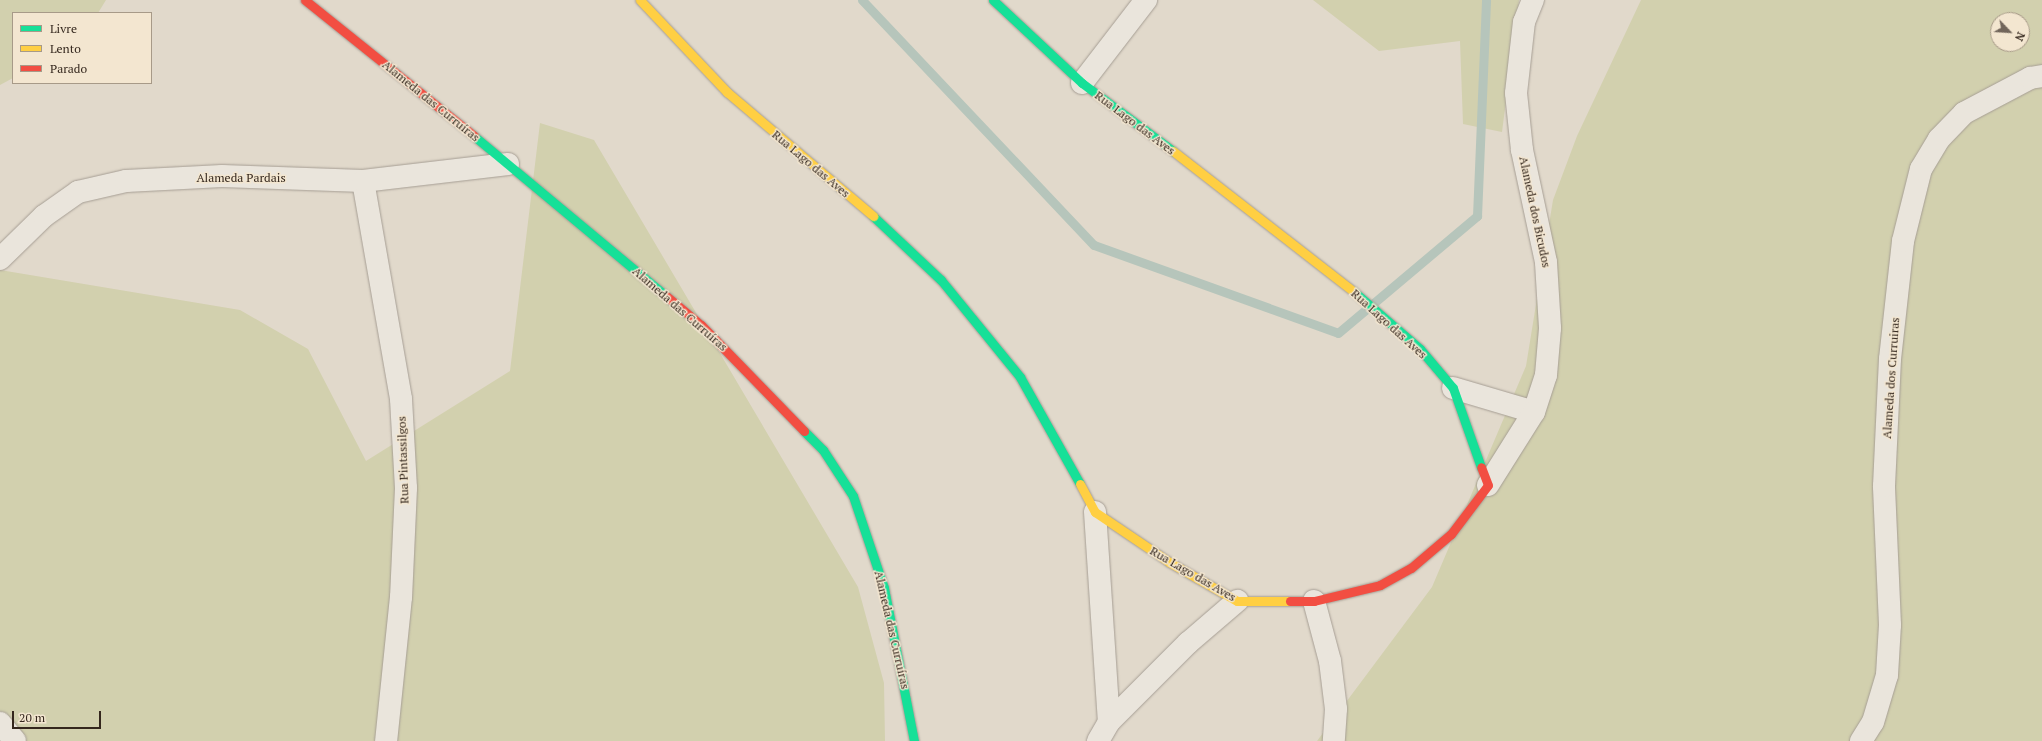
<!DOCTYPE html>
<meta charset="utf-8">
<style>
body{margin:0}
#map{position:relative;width:2042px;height:741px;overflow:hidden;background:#e1d9cb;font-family:"PT Serif",serif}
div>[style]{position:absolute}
.green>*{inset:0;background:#d2d0ae}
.stream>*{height:9px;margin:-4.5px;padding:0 4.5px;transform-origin:4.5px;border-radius:4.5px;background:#b6c5bb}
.roads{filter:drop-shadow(0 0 1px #a69e94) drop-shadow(0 0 1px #a69e94)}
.street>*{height:22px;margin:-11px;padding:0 11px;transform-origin:11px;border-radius:11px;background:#eae5dc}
.fast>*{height:9px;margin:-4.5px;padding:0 4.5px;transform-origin:4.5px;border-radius:4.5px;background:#16e098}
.slow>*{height:9px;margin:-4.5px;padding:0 4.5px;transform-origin:4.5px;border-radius:4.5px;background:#ffcf43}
.jam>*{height:9px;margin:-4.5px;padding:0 4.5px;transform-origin:4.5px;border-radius:4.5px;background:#f24e42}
span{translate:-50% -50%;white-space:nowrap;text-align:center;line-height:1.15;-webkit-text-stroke:3px #f3e6d0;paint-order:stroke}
.street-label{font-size:12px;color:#34271d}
.legend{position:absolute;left:12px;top:12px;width:140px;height:72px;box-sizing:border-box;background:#f3e6d0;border:1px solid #a79a88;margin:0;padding:5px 7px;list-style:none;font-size:12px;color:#34271d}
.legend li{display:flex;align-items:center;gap:8px;height:20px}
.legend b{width:20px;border:1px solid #a79a88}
.north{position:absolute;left:1990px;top:12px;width:40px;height:40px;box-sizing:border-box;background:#f3e6d0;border:1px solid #a79a88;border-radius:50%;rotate:115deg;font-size:11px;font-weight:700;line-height:16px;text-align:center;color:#34271d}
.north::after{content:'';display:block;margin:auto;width:14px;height:18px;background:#71655a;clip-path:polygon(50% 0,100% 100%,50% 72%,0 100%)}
.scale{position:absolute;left:12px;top:711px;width:89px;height:18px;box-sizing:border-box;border:2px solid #34271d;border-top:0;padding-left:5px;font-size:12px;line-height:14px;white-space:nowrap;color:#34271d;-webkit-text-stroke:3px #f3e6d0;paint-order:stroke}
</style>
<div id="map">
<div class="green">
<i style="clip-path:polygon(0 0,106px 0,98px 13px,13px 13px,13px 78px,0 85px)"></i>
<i style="clip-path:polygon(1313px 0,1519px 0,1502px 132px,1463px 124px,1460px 41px,1379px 51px)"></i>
<i style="clip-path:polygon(evenodd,1641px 0,2042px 0,2042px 741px,1317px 741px,1432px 587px,1526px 366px,1553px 200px,1577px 136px,1641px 0,1998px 20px,2022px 20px,2022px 44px,1998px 44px,1998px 20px)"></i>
<i style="clip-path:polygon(540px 123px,594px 140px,858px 587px,884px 683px,885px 741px,0 741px,0 270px,240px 310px,308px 349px,366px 461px,510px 371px)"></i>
</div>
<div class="stream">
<i style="left:862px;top:0;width:337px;rotate:46.6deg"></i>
<i style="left:1094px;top:245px;width:259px;rotate:19.8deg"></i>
<i style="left:1338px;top:333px;width:182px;rotate:-40.1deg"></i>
<i style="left:1477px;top:216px;width:216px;rotate:-87.6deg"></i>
</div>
<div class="roads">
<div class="street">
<i style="left:1082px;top:83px;width:105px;rotate:-52.4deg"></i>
<i style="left:363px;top:181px;width:221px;rotate:80.1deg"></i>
<i style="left:401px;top:399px;width:89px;rotate:86.8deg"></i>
<i style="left:406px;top:488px;width:109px;rotate:92.6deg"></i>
<i style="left:401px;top:597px;width:145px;rotate:95.9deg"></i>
<i style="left:0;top:259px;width:62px;rotate:-44.3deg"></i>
<i style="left:44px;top:216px;width:42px;rotate:-35.2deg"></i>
<i style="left:78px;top:192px;width:49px;rotate:-12.9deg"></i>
<i style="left:126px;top:181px;width:96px;rotate:-3deg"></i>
<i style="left:222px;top:176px;width:141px;rotate:2deg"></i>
<i style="left:363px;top:181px;width:146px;rotate:-6.7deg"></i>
<i style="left:1453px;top:388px;width:84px;rotate:16.5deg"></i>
<i style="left:1534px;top:412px;width:39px;rotate:-72deg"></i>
<i style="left:1546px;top:375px;width:47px;rotate:-85.1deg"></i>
<i style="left:1550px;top:328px;width:66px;rotate:-93.5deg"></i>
<i style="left:1546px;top:262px;width:115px;rotate:-102.1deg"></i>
<i style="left:1522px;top:150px;width:57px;rotate:-96deg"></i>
<i style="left:1516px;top:93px;width:71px;rotate:-83.6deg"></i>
<i style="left:1524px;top:22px;width:24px;rotate:-68deg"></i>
<i style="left:1488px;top:485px;width:86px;rotate:-57.8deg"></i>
<i style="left:1095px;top:512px;width:210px;rotate:86.2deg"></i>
<i style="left:1314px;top:601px;width:62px;rotate:75.1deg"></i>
<i style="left:1330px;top:661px;width:48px;rotate:82.9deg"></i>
<i style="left:1336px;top:709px;width:32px;rotate:94deg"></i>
<i style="left:0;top:723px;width:23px;rotate:50deg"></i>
<i style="left:1098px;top:741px;width:22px;rotate:-60deg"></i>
<i style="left:1109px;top:722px;width:112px;rotate:-45deg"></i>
<i style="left:1188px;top:643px;width:65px;rotate:-40.6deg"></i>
<i style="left:1861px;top:741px;width:22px;rotate:-58deg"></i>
<i style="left:1873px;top:722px;width:49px;rotate:-73.4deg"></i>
<i style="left:1887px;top:675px;width:50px;rotate:-86.6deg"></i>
<i style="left:1890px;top:625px;width:139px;rotate:-92.5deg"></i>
<i style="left:1884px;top:486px;width:127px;rotate:-87.3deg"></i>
<i style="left:1890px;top:359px;width:119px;rotate:-83.7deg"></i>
<i style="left:1903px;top:241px;width:74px;rotate:-76deg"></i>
<i style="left:1921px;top:169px;width:35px;rotate:-59deg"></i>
<i style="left:1939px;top:139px;width:36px;rotate:-46deg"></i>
<i style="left:1964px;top:113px;width:75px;rotate:-27.9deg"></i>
<i style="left:2030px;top:78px;width:12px;rotate:-9deg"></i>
</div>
<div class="fast">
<i style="left:993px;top:0;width:122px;rotate:43deg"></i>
<i style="left:1082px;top:83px;width:114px;rotate:36.8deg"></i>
<i style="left:474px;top:136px;width:249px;rotate:39.8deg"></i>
<i style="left:873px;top:216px;width:93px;rotate:43.3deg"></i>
<i style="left:941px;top:280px;width:125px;rotate:50.8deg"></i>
<i style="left:1020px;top:377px;width:123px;rotate:60.7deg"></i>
<i style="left:1353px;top:291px;width:89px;rotate:40.9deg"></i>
<i style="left:1420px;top:349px;width:51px;rotate:49.8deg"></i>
<i style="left:1453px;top:388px;width:84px;rotate:70.5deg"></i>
<i style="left:804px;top:431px;width:27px;rotate:45deg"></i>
<i style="left:823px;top:450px;width:55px;rotate:56.9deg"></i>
<i style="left:853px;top:496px;width:97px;rotate:71.4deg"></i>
<i style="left:884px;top:588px;width:156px;rotate:78.9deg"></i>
</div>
<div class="slow">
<i style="left:640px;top:0;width:127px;rotate:46.6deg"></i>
<i style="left:727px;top:92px;width:192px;rotate:40.3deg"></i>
<i style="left:1173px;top:151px;width:228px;rotate:37.9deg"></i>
<i style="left:1080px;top:484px;width:32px;rotate:62deg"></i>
<i style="left:1095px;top:512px;width:89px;rotate:34deg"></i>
<i style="left:1169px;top:562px;width:78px;rotate:29.8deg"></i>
<i style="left:1237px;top:601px;width:53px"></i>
</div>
<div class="jam">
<i style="left:305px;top:0;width:217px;rotate:38.8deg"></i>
<i style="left:665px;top:295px;width:47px;rotate:39.8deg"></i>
<i style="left:701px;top:325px;width:148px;rotate:45.8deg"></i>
<i style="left:1290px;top:601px;width:24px"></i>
<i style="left:1314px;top:601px;width:68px;rotate:-13.6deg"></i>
<i style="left:1380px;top:585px;width:35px;rotate:-29deg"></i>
<i style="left:1411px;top:568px;width:52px;rotate:-40.4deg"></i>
<i style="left:1451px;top:534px;width:61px;rotate:-52.9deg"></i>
<i style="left:1488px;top:485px;width:19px;rotate:-111deg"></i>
</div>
</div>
<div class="street-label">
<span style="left:431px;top:101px;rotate:39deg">Alameda das Curruíras</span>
<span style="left:1135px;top:123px;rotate:37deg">Rua Lago das Aves</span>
<span style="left:811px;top:164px;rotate:40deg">Rua Lago das Aves</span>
<span style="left:241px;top:178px">Alameda Pardais</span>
<span style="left:1535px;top:212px;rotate:78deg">Alameda dos Bicudos</span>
<span style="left:680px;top:309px;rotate:41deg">Alameda das Curruíras</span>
<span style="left:1389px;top:324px;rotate:42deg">Rua Lago das Aves</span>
<span style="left:1891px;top:378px;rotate:-86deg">Alameda dos Curruiras</span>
<span style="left:403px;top:460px;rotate:-92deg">Rua Pintassilgos</span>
<span style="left:1193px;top:574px;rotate:30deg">Rua Lago das Aves</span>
<span style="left:892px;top:630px;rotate:77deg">Alameda das Curruíras</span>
</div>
<ul class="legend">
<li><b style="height:5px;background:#16e098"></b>Livre</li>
<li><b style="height:5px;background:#ffcf43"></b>Lento</li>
<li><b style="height:5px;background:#f24e42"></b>Parado</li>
</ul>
<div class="north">N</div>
<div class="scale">20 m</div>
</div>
